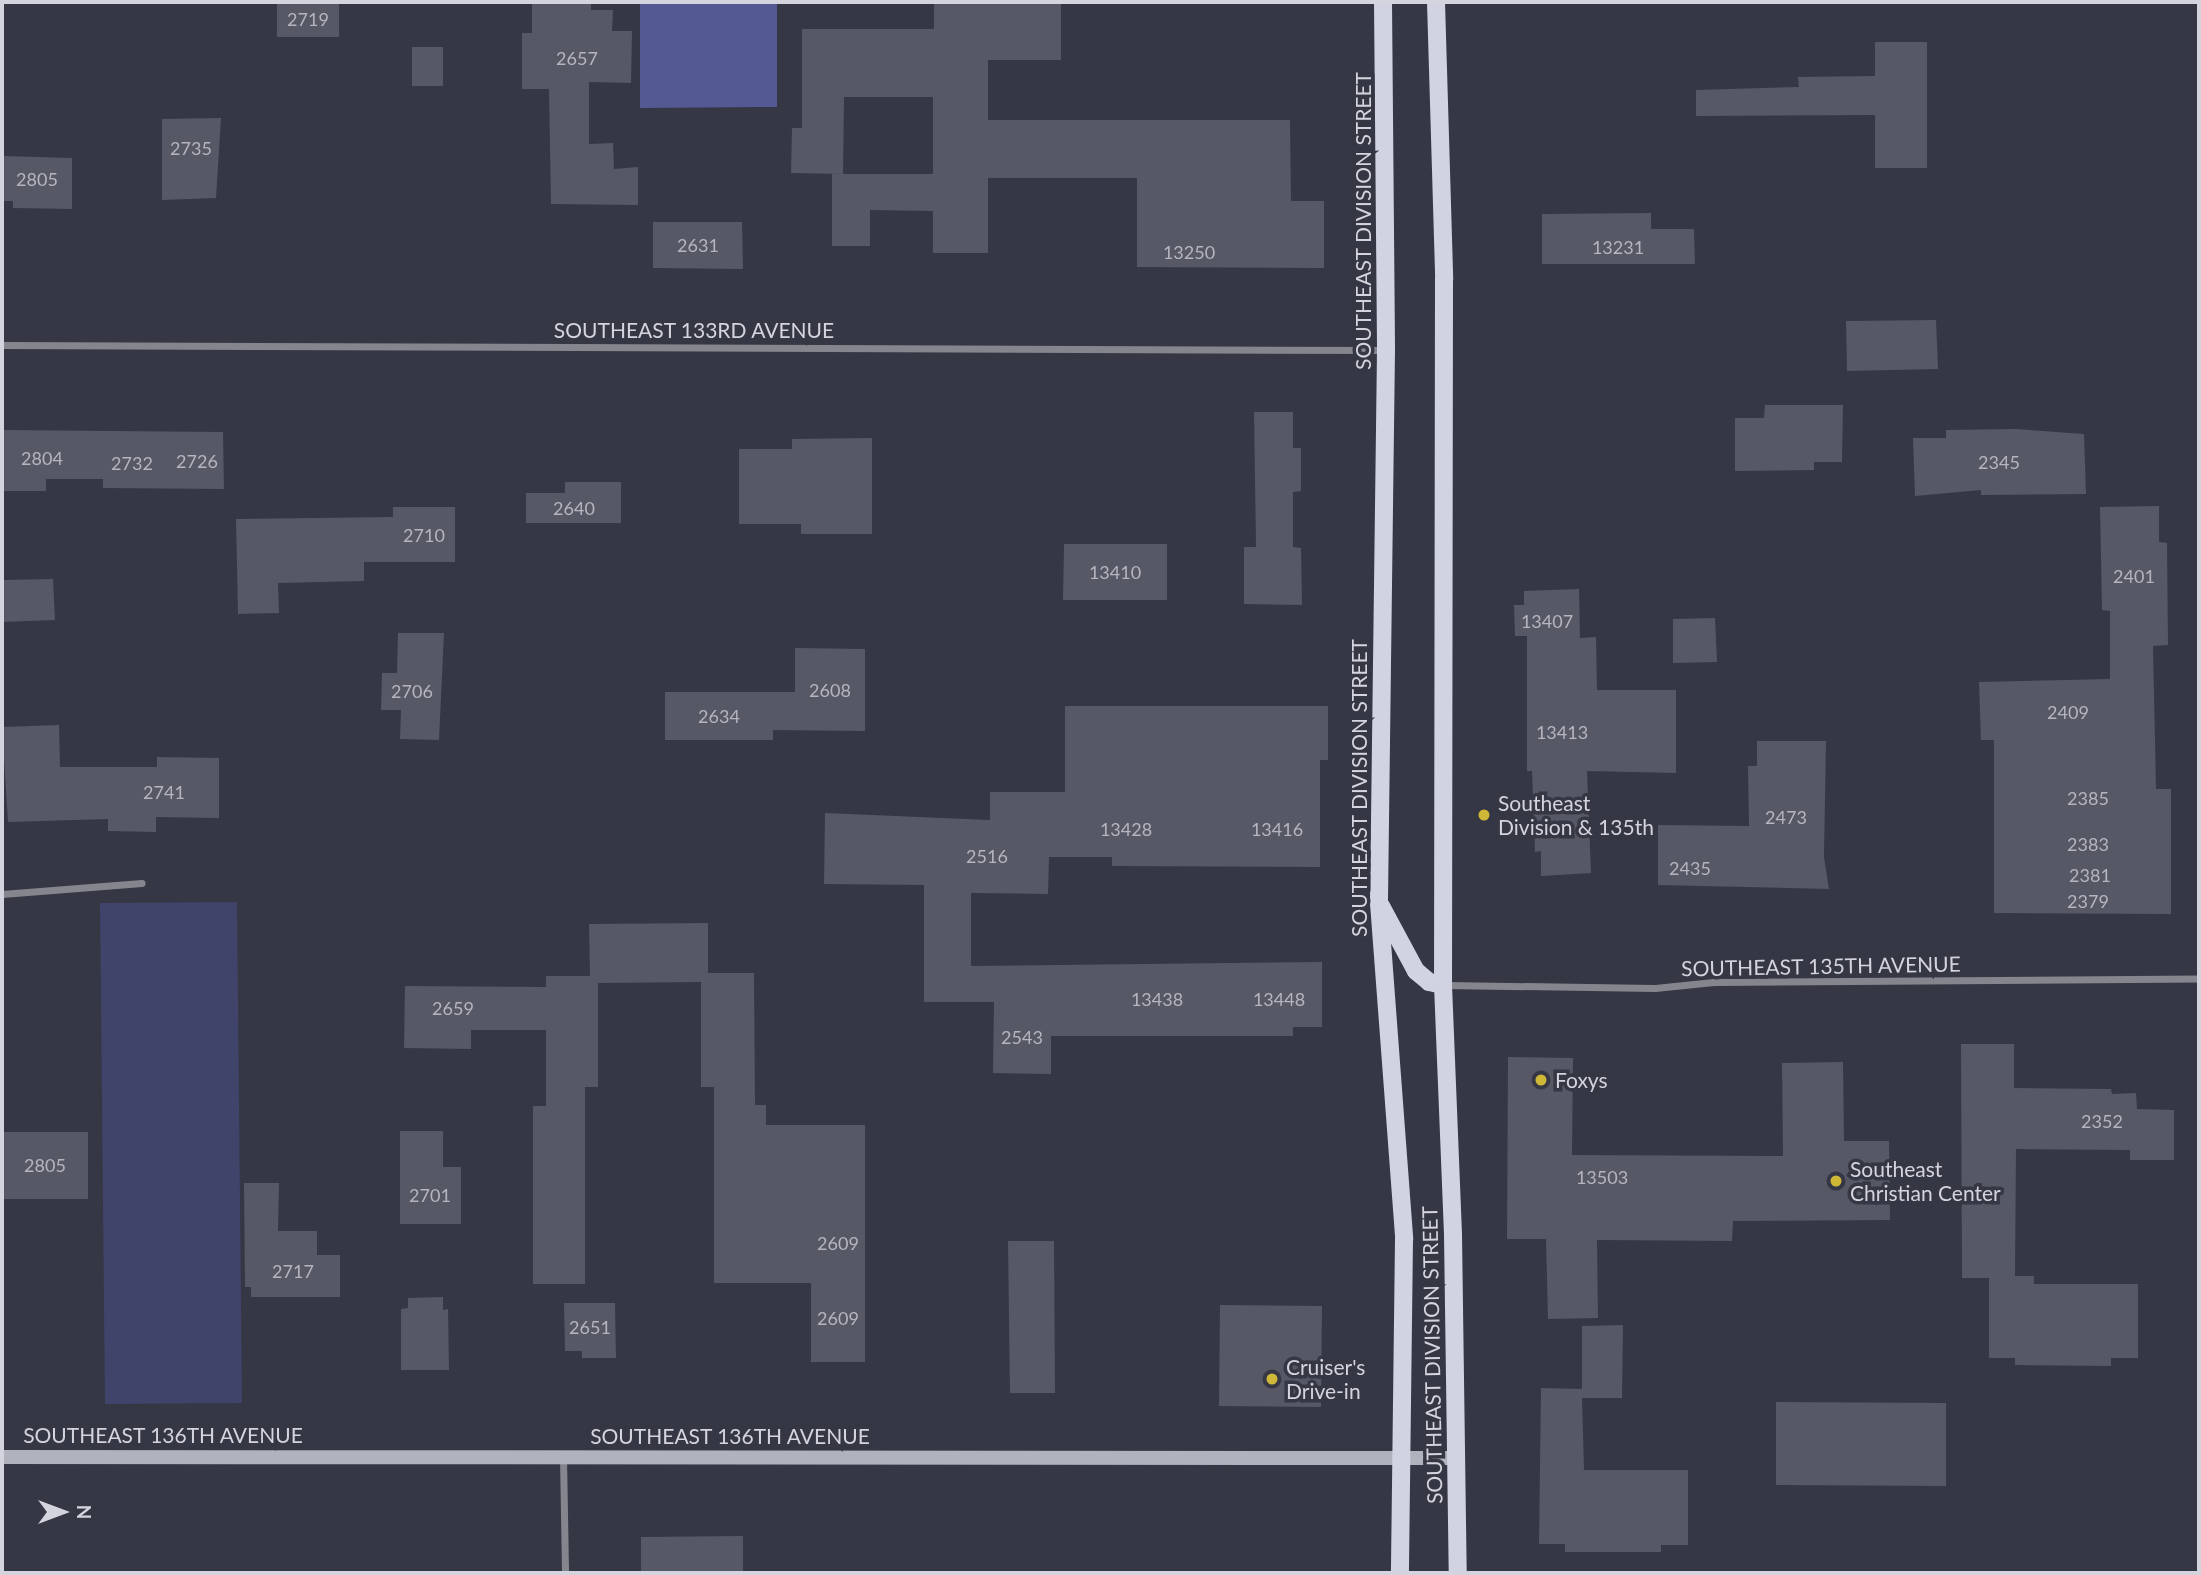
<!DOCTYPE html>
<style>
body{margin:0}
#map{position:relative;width:2201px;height:1575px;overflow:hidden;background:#353744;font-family:Lato,sans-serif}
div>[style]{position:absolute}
.green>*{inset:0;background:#40446a}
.forest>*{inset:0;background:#545994}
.building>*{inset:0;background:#565866}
.street>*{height:7px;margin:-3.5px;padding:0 3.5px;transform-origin:3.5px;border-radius:3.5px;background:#85868d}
.secondary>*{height:14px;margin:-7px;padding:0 7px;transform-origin:7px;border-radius:7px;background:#b0b2bd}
.primary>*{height:18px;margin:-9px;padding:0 9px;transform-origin:9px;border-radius:9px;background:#d1d3e2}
.dots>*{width:19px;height:19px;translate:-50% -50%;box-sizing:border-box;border:4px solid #353744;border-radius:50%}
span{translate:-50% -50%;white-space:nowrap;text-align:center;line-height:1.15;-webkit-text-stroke:7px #353744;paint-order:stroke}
.number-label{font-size:18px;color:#b4b5bf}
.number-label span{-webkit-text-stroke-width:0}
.street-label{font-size:21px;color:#d3d4dd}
.poi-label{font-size:21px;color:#d3d4dd}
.left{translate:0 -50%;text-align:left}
.frame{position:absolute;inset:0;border:4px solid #d3d4dd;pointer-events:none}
.north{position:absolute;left:28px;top:1477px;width:70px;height:70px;-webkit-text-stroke:5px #353744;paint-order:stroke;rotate:90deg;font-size:19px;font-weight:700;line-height:28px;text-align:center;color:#d3d4dd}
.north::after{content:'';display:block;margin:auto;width:24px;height:32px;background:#d3d4dd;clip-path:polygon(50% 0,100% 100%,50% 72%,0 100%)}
</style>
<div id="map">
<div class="green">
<i style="clip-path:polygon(237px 902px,242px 1403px,105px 1404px,100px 903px)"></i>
</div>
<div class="forest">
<i style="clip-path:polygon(640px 2px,777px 2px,777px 107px,640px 108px)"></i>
</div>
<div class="building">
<i style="clip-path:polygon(277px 2px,339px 2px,339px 37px,277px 37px)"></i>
<i style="clip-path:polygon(532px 2px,591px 2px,591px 10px,613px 10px,612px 31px,632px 31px,631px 83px,589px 82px,589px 144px,613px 143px,614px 169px,638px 167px,638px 205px,551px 204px,549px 89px,522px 89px,522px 33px,532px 33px)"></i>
<i style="clip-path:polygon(evenodd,934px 2px,1061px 2px,1061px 60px,988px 60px,988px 120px,1290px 120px,1291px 201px,1324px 201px,1324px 268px,1137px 267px,1137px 178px,988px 178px,988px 253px,933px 253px,933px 211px,870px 210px,870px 246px,832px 246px,832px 174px,843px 174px,791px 173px,792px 128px,802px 128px,802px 29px,934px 29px,934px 2px,844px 97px,933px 97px,933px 174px,843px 174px,844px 97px)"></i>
<i style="clip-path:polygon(1875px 42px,1927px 42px,1927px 168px,1875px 168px,1875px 115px,1696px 116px,1696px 90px,1799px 87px,1798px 77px,1875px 76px)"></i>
<i style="clip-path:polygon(412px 47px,443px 47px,443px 86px,412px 86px)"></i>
<i style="clip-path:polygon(221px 118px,216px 198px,162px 200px,162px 119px)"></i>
<i style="clip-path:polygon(2px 156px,72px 158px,72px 209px,13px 208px,13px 201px,2px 201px)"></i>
<i style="clip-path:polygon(1651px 213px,1651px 229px,1694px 229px,1695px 264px,1542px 264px,1542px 214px)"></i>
<i style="clip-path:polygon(653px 222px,742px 222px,743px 269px,653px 268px)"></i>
<i style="clip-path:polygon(1936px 320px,1938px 369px,1847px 371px,1846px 321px)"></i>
<i style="clip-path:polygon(1765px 405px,1843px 405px,1842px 462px,1814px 462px,1814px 470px,1735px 471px,1735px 418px,1764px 418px)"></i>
<i style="clip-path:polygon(1254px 412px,1293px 412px,1293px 448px,1301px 448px,1301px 491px,1293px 492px,1293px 547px,1301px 548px,1302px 605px,1244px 604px,1244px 547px,1256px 547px)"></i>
<i style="clip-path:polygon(2016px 429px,2084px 434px,2086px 494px,1981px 495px,1981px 490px,1915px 496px,1913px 438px,1946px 438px,1946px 430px)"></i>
<i style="clip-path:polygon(3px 430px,223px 432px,224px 489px,103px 488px,103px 479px,46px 479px,46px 491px,2px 491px)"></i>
<i style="clip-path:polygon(872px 438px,872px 534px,801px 534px,801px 524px,739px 524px,739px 449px,792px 449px,792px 439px)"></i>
<i style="clip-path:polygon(565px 482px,621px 482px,621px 523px,526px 523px,526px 493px,565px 493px)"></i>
<i style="clip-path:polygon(2159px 506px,2159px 542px,2167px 543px,2168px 645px,2153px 646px,2156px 789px,2171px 789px,2171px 914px,1994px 913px,1994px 740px,1981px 740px,1979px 682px,2110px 679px,2110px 611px,2102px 610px,2100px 507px)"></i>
<i style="clip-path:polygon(393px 507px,455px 507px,455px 562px,364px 562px,364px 581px,278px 583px,279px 613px,238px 614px,236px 519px,393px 517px)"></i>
<i style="clip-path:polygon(1064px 544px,1167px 544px,1167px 600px,1063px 600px)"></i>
<i style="clip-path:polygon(53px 579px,55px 620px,2px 622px,2px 580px)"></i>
<i style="clip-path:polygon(1579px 589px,1580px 638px,1596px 637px,1597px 690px,1676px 690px,1676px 773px,1587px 771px,1591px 873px,1541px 876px,1541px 851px,1535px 852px,1532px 771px,1527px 771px,1527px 636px,1515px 636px,1514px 605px,1524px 605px,1524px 591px)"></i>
<i style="clip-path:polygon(1715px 618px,1717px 662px,1673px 663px,1673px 619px)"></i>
<i style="clip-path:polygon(398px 633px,444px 633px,439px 740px,400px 739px,401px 710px,381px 710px,382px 673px,397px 673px)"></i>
<i style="clip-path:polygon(795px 648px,865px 649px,865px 731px,773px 730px,773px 740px,665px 740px,665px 692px,795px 692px)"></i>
<i style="clip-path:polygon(1065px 706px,1328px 706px,1328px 760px,1320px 760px,1320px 867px,1112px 866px,1112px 857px,1049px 857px,1048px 894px,971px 893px,971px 966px,1322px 962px,1322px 1027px,1293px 1027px,1293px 1036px,1051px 1036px,1051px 1074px,993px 1073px,994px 1002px,924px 1002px,924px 885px,824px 884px,825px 813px,990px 820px,990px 792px,1065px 792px)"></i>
<i style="clip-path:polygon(59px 725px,60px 767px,157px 767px,157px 757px,219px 758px,219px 818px,156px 817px,156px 832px,108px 831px,108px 819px,8px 822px,2px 727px)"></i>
<i style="clip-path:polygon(1757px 741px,1826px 741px,1824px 857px,1829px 889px,1658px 885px,1658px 825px,1749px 826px,1748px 766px,1757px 766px)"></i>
<i style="clip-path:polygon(708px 923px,708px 973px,754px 973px,755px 1105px,766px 1105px,766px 1125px,865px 1125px,865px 1362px,811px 1362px,811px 1283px,714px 1283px,714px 1087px,701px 1087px,701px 982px,598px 983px,598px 1087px,585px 1087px,585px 1284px,533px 1284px,533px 1106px,546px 1106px,546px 1030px,471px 1030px,471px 1049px,404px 1048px,405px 986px,546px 987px,546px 976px,590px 976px,589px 924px)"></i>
<i style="clip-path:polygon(1961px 1044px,2014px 1044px,2014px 1088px,2111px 1089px,2112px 1094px,2136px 1093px,2137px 1109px,2174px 1110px,2174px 1160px,2130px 1160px,2130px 1150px,2016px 1149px,2015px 1276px,2034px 1276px,2034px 1284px,2138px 1284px,2138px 1358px,2111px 1358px,2111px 1366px,2015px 1365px,2015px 1358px,1989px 1358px,1989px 1278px,1962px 1278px)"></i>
<i style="clip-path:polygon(1508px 1057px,1573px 1058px,1572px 1155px,1783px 1156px,1782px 1063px,1843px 1062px,1844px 1141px,1889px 1141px,1890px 1220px,1733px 1221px,1732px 1241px,1597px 1240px,1598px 1318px,1548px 1319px,1546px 1239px,1507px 1239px)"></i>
<i style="clip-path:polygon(400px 1131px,443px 1131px,443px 1167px,461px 1167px,461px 1224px,400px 1224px)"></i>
<i style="clip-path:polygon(2px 1132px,88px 1132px,88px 1199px,2px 1199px)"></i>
<i style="clip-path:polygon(244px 1183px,279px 1183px,278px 1231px,317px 1231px,317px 1255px,340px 1255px,340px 1297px,251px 1297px,251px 1287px,245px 1287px)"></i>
<i style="clip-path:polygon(1008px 1241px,1054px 1241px,1055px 1393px,1010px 1393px)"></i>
<i style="clip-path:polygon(443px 1297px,443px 1310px,448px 1309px,449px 1370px,401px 1370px,401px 1309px,408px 1308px,408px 1298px)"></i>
<i style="clip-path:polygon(564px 1303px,615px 1303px,616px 1358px,582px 1358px,582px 1351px,565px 1351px)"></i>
<i style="clip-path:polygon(1220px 1305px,1322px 1306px,1321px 1407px,1219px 1406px)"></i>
<i style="clip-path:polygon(1623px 1325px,1622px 1398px,1582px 1398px,1584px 1470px,1688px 1470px,1688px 1545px,1661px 1545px,1661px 1552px,1565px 1552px,1565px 1544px,1539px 1544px,1541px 1388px,1582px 1389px,1582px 1326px)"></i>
<i style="clip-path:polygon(1776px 1402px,1946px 1403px,1946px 1486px,1776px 1485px)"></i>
<i style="clip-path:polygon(743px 1536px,743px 1573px,641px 1573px,641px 1537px)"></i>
</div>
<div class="street">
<i style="left:2px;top:345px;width:1384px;rotate:0.21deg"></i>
<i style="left:2px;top:894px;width:140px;rotate:-4.5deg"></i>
<i style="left:1444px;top:985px;width:211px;rotate:0.8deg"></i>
<i style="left:1655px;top:988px;width:59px;rotate:-5.8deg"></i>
<i style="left:1714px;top:982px;width:485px;rotate:-0.4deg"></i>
<i style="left:563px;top:1456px;width:117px;rotate:89deg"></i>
</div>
<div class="secondary">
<i style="left:2px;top:1457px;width:1456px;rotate:0.04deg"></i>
</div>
<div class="primary">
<i style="left:1383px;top:2px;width:348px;rotate:89.5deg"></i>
<i style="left:1386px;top:350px;width:553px;rotate:90.73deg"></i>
<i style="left:1379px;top:903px;width:337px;rotate:85.7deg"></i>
<i style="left:1404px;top:1239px;width:334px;rotate:90.7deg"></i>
<i style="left:1436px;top:2px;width:277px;rotate:88.3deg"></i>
<i style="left:1444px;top:279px;width:706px;rotate:90.08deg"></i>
<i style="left:1443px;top:985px;width:250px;rotate:87.7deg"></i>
<i style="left:1453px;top:1235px;width:338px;rotate:89.2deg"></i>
<i style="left:1381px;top:906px;width:74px;rotate:61.7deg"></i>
<i style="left:1416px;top:971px;width:17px;rotate:40deg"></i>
<i style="left:1429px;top:982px;width:14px;rotate:12deg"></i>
</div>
<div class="dots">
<i style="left:1484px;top:815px;background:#cfb837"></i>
<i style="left:1541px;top:1080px;background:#cfb837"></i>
<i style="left:1836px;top:1181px;background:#cfb837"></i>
<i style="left:1272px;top:1379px;background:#cfb837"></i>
</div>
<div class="number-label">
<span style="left:308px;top:19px">2719</span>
<span style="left:577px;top:58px">2657</span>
<span style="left:191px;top:148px">2735</span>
<span style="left:37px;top:179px">2805</span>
<span style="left:698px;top:245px">2631</span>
<span style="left:1618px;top:247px">13231</span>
<span style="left:1189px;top:252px">13250</span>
<span style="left:42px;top:458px">2804</span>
<span style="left:197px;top:461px">2726</span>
<span style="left:1999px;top:462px">2345</span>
<span style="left:132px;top:463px">2732</span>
<span style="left:574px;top:508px">2640</span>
<span style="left:424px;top:535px">2710</span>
<span style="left:1115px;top:572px">13410</span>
<span style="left:2134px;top:576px">2401</span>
<span style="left:1547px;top:621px">13407</span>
<span style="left:830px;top:690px">2608</span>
<span style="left:412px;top:691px">2706</span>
<span style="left:2068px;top:712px">2409</span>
<span style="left:719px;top:716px">2634</span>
<span style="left:1562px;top:732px">13413</span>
<span style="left:164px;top:792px">2741</span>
<span style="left:2088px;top:798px">2385</span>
<span style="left:1786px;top:817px">2473</span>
<span style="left:1126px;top:829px">13428</span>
<span style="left:1277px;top:829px">13416</span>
<span style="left:2088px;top:844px">2383</span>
<span style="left:987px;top:856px">2516</span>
<span style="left:1690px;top:868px">2435</span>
<span style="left:2090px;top:875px">2381</span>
<span style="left:2088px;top:901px">2379</span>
<span style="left:1157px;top:999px">13438</span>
<span style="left:1279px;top:999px">13448</span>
<span style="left:453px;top:1008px">2659</span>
<span style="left:1022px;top:1037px">2543</span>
<span style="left:2102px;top:1121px">2352</span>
<span style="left:45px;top:1165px">2805</span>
<span style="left:1602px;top:1177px">13503</span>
<span style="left:430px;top:1195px">2701</span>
<span style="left:838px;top:1243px">2609</span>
<span style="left:293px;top:1271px">2717</span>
<span style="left:838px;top:1318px">2609</span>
<span style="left:590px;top:1327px">2651</span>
</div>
<div class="street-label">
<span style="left:1363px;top:221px;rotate:-90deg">SOUTHEAST DIVISION STREET</span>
<span style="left:694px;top:330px">SOUTHEAST 133RD AVENUE</span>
<span style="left:1359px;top:788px;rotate:-90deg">SOUTHEAST DIVISION STREET</span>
<span style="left:1821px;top:966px;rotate:-1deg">SOUTHEAST 135TH AVENUE</span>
<span style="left:1432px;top:1355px;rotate:-91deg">SOUTHEAST DIVISION STREET</span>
<span style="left:163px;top:1435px">SOUTHEAST 136TH AVENUE</span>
<span style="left:730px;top:1436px">SOUTHEAST 136TH AVENUE</span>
</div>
<div class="poi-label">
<span class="left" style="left:1498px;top:815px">Southeast<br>Division &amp; 135th</span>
<span class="left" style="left:1555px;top:1080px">Foxys</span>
<span class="left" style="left:1850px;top:1181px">Southeast<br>Christian Center</span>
<span class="left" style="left:1286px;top:1379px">Cruiser's<br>Drive-in</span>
</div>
<div class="frame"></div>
<div class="north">N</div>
</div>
